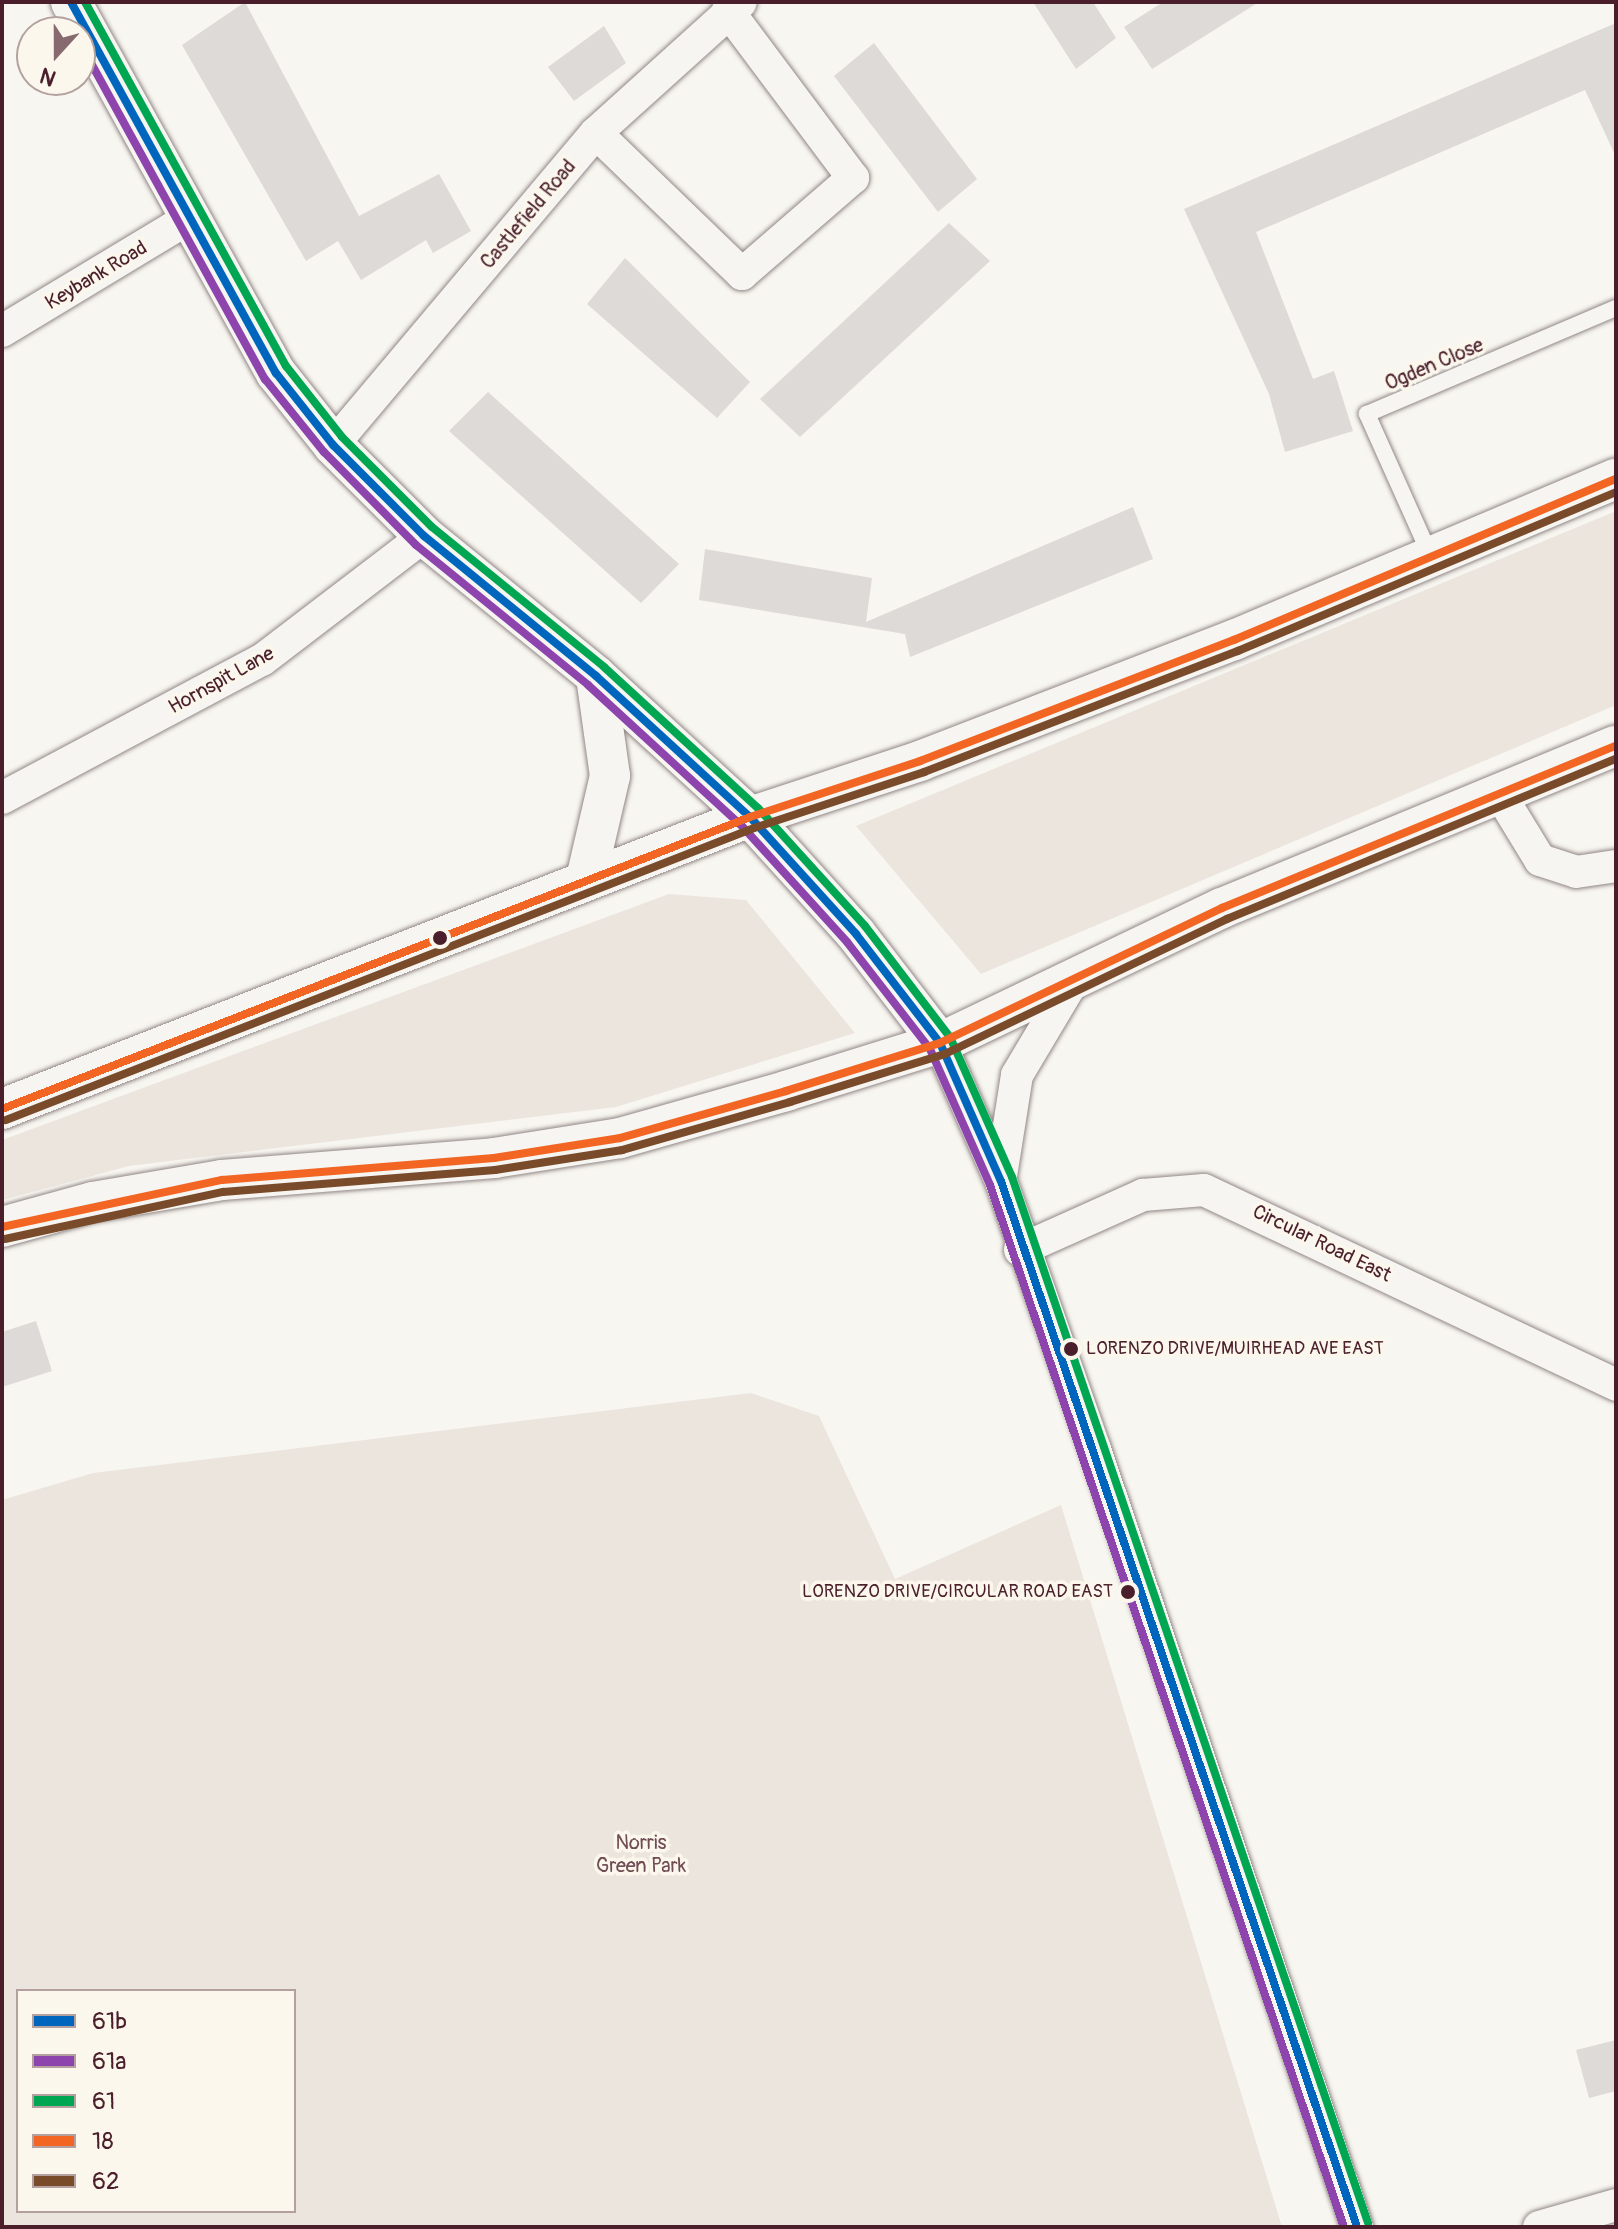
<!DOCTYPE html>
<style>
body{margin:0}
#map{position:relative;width:1618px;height:2229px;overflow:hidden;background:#f8f6f0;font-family:Pangolin,sans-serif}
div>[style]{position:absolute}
.green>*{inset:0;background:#ece5de}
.building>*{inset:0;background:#dedad7}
.roads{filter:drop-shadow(0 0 2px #918787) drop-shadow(0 0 2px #918787)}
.service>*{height:16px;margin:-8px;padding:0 8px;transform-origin:8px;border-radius:8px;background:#f6f5f1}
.minor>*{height:32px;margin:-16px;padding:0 16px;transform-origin:16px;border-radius:16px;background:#f6f5f1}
.tertiary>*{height:40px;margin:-20px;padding:0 20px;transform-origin:20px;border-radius:20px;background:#f6f5f1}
.bus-1>*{height:8px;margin:-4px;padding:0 4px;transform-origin:4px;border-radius:4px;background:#0065bd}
.bus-2>*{height:8px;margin:-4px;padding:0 4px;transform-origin:4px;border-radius:4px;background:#8e44ad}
.bus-3>*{height:8px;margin:-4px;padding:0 4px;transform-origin:4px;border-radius:4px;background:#00a651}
.bus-4>*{height:8px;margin:-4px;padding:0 4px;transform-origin:4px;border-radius:4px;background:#f26522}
.bus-5>*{height:8px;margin:-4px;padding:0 4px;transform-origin:4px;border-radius:4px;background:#7a4b2a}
.dots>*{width:22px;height:22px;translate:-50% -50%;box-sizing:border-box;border:4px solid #fbf7ec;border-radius:50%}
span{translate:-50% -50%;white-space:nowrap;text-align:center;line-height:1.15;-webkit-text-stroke:7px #fbf7ec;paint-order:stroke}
.bus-label{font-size:18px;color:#4a1f2b}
.left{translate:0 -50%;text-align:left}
.right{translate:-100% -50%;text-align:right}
.street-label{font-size:20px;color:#4a1f2b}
.park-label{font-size:20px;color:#704d54}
.frame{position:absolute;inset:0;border:4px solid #4a1f2b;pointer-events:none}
.legend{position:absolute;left:16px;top:1989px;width:280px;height:224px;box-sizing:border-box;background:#fbf7ec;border:2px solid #b4a19f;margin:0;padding:10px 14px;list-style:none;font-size:24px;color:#4a1f2b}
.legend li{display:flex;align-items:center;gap:16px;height:40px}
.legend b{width:40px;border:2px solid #b4a19f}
.north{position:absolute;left:16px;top:16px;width:80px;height:80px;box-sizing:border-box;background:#fbf7ec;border:2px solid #b4a19f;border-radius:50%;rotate:201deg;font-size:22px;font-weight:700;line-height:32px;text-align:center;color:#4a1f2b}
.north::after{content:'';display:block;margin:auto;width:28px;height:36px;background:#876a70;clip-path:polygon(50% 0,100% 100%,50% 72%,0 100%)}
</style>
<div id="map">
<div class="green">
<i style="clip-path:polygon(1616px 511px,1616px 705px,981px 974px,856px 826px)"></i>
<i style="clip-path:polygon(669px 894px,746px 900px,855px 1033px,616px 1107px,129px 1166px,2px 1200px,2px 1140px)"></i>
<i style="clip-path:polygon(evenodd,751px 1393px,819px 1416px,895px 1579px,1061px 1505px,1282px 2227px,2px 2227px,2px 1500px,93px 1473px,751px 1393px,18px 1991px,294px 1991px,294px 2211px,18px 2211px,18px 1991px)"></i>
</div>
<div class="building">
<i style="clip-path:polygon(245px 2px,359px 216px,439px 174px,471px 231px,433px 253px,426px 240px,361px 280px,338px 241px,306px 261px,182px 45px)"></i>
<i style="clip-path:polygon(1033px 2px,1093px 2px,1116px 38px,1076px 69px)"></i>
<i style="clip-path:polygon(1163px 2px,1259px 2px,1152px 69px,1124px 27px)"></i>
<i style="clip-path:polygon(1616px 23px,1616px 157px,1585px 90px,1256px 232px,1313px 379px,1334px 371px,1353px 431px,1285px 452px,1269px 394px,1184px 209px)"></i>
<i style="clip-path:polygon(604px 26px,626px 63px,574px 101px,548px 67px)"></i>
<i style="clip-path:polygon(874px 43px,977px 179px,938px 212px,834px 76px)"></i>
<i style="clip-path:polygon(949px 223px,990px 261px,800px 437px,760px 399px)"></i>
<i style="clip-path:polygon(625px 258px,750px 382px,717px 418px,587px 304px)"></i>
<i style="clip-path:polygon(488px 392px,679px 564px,641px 603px,449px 431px)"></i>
<i style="clip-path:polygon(1133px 507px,1153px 559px,910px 657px,905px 634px,699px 600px,705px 549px,872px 578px,866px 622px)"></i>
<i style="clip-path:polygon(36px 1321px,52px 1371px,2px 1387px,2px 1332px)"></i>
<i style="clip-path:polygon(1616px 2040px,1616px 2091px,1589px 2098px,1576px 2050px)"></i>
</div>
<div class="roads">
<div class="service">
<i style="left:1431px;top:557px;width:157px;rotate:-114.1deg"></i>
<i style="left:1367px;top:414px;width:271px;rotate:-23.1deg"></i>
</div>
<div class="minor">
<i style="left:596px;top:133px;width:203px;rotate:44deg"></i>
<i style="left:742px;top:274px;width:147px;rotate:-40.9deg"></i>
<i style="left:853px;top:178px;width:209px;rotate:-126.8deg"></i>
<i style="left:2px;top:331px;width:218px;rotate:-31.1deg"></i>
<i style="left:333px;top:445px;width:408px;rotate:-49.9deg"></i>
<i style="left:596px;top:133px;width:195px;rotate:-42.1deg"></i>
<i style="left:1501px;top:796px;width:75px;rotate:58.6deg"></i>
<i style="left:1540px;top:860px;width:38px;rotate:18deg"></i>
<i style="left:1576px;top:872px;width:40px;rotate:-8.5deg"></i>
<i style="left:2px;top:798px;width:294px;rotate:-28deg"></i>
<i style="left:262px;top:660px;width:204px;rotate:-37.4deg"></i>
<i style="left:940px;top:1043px;width:151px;rotate:66.2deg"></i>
<i style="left:1001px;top:1181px;width:284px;rotate:70.7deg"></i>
<i style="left:1095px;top:1449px;width:821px;rotate:71.39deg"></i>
<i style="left:1001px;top:1176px;width:102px;rotate:-81deg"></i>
<i style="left:1017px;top:1075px;width:109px;rotate:-59.2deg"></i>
<i style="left:1020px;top:1250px;width:135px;rotate:-24.1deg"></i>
<i style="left:1143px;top:1195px;width:61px;rotate:-4.7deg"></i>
<i style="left:1204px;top:1190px;width:456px;rotate:25.3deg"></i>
<i style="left:1539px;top:2227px;width:80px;rotate:-15.9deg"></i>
</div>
<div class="tertiary">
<i style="left:71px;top:2px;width:424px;rotate:61.1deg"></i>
<i style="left:276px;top:373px;width:92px;rotate:51.6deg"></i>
<i style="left:333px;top:445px;width:129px;rotate:45deg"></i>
<i style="left:424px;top:536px;width:222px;rotate:39.1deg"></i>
<i style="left:596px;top:676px;width:209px;rotate:42.5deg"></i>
<i style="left:750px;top:817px;width:158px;rotate:47.8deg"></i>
<i style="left:856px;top:934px;width:138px;rotate:52.4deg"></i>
<i style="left:586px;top:879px;width:106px;rotate:-76.9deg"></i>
<i style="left:610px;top:776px;width:101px;rotate:-98deg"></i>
<i style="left:2px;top:1109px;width:803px;rotate:-21.32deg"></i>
<i style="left:750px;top:817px;width:179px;rotate:-18.2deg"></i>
<i style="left:920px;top:761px;width:337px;rotate:-21.1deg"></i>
<i style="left:1234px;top:640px;width:415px;rotate:-22.9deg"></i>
<i style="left:2px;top:1227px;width:94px;rotate:-15.4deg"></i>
<i style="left:93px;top:1202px;width:131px;rotate:-9.7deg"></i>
<i style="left:222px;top:1180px;width:273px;rotate:-4.6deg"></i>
<i style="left:494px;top:1158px;width:128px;rotate:-9deg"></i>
<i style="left:620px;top:1138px;width:173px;rotate:-15.8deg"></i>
<i style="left:786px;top:1091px;width:161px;rotate:-17.3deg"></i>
<i style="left:940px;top:1043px;width:313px;rotate:-25.6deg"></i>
<i style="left:1222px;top:908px;width:426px;rotate:-22.4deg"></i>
</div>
</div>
<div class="bus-1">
<i style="left:71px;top:2px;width:424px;rotate:61.1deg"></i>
<i style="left:276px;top:373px;width:92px;rotate:51.6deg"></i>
<i style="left:333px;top:445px;width:129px;rotate:45deg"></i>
<i style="left:424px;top:536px;width:222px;rotate:39.1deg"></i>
<i style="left:596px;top:676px;width:209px;rotate:42.5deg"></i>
<i style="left:750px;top:817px;width:158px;rotate:47.8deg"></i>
<i style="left:856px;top:934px;width:138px;rotate:52.4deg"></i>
<i style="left:940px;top:1043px;width:151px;rotate:66.2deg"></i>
<i style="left:1001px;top:1181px;width:1105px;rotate:71.2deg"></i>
</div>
<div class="bus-2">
<i style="left:80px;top:43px;width:384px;rotate:61.2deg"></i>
<i style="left:265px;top:379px;width:94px;rotate:51.1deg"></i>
<i style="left:324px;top:452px;width:131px;rotate:45.3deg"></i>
<i style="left:416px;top:545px;width:222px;rotate:39.1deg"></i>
<i style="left:588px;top:685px;width:207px;rotate:42.5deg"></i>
<i style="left:741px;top:825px;width:158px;rotate:47.8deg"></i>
<i style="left:847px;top:942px;width:135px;rotate:52.2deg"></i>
<i style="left:930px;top:1049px;width:149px;rotate:66.2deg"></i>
<i style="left:990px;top:1185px;width:1100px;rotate:71.24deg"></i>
</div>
<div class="bus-3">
<i style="left:85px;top:2px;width:416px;rotate:61.1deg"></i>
<i style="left:286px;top:366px;width:90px;rotate:51.7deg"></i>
<i style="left:342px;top:437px;width:127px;rotate:45deg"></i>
<i style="left:432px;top:527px;width:222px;rotate:39.1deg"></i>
<i style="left:604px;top:667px;width:209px;rotate:42.5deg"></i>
<i style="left:758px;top:808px;width:159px;rotate:47.8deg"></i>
<i style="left:865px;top:926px;width:140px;rotate:52.6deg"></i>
<i style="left:950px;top:1037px;width:153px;rotate:66.1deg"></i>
<i style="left:1012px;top:1177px;width:1105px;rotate:71.2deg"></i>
</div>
<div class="bus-4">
<i style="left:2px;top:1109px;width:803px;rotate:-21.32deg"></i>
<i style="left:750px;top:817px;width:179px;rotate:-18.2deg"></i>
<i style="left:920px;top:761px;width:337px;rotate:-21.1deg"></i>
<i style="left:1234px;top:640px;width:415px;rotate:-22.9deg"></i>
<i style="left:2px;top:1227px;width:225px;rotate:-12.1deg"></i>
<i style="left:222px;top:1180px;width:273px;rotate:-4.6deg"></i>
<i style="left:494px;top:1158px;width:128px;rotate:-9deg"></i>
<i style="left:620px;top:1138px;width:173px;rotate:-15.8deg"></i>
<i style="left:786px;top:1091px;width:161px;rotate:-17.3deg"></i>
<i style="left:940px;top:1043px;width:313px;rotate:-25.6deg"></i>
<i style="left:1222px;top:908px;width:426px;rotate:-22.4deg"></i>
</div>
<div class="bus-5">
<i style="left:6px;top:1120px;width:803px;rotate:-21.32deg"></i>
<i style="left:754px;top:828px;width:179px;rotate:-18.2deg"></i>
<i style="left:924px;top:772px;width:337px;rotate:-21.1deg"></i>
<i style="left:1238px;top:651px;width:410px;rotate:-22.8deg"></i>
<i style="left:5px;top:1239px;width:223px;rotate:-12.2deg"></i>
<i style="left:223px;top:1192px;width:273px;rotate:-4.6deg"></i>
<i style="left:495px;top:1170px;width:129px;rotate:-8.9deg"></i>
<i style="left:622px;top:1150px;width:175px;rotate:-15.9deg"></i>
<i style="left:790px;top:1102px;width:162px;rotate:-17.2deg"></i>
<i style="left:945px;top:1054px;width:313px;rotate:-25.6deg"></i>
<i style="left:1227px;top:919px;width:421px;rotate:-22.4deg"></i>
</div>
<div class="dots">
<i style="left:440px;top:938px;background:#4a1f2b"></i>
<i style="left:1071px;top:1349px;background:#4a1f2b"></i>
<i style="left:1128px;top:1592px;background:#4a1f2b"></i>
</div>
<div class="bus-label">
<span class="left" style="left:1086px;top:1349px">LORENZO DRIVE/MUIRHEAD AVE EAST</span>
<span class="right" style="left:1113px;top:1592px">LORENZO DRIVE/CIRCULAR ROAD EAST</span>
</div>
<div class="street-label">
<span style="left:528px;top:214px;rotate:-50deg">Castlefield Road</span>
<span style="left:96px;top:275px;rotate:-31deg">Keybank Road</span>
<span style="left:1434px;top:364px;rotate:-23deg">Ogden Close</span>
<span style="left:221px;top:680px;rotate:-29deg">Hornspit Lane</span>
<span style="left:1322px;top:1243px;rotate:26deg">Circular Road East</span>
</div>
<div class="park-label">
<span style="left:641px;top:1854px">Norris<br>Green Park</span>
</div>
<div class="frame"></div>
<ul class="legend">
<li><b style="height:10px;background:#0065bd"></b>61b</li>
<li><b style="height:10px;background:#8e44ad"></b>61a</li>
<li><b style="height:10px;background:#00a651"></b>61</li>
<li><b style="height:10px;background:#f26522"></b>18</li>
<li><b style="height:10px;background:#7a4b2a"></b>62</li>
</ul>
<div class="north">N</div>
</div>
